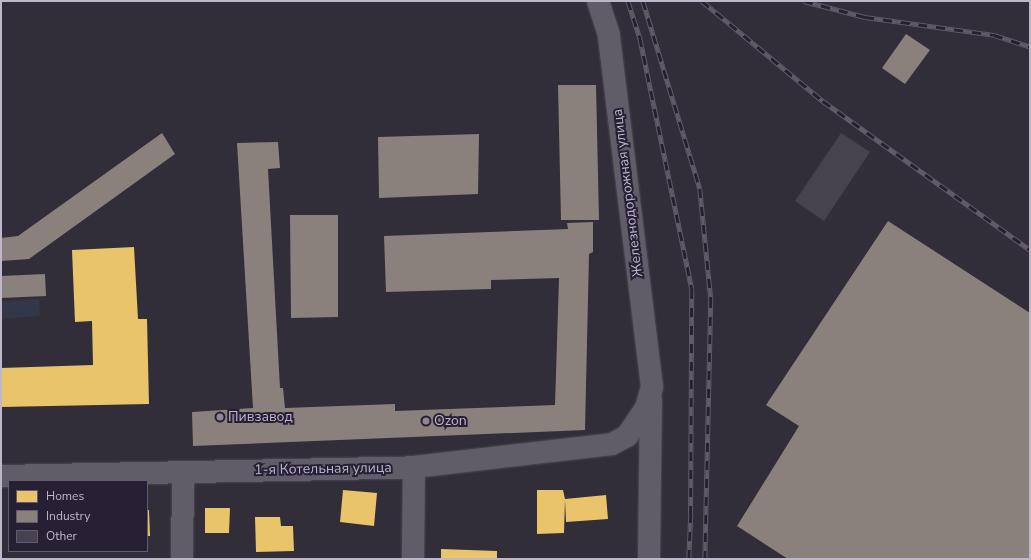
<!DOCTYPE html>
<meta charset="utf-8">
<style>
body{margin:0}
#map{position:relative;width:1031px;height:560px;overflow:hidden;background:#312d39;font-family:"Nunito Sans",sans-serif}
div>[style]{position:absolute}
.green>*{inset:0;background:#323749}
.homes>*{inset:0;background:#e9c46a}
.industry>*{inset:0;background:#8a817c}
.building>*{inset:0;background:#46434e}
.roads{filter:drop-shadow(0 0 1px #4c4952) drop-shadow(0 0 1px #4c4952)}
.minor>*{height:22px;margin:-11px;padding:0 11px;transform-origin:11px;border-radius:11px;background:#605d68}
.rail>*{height:4.5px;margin-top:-2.25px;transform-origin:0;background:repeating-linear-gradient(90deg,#271f34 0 9px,#605c67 0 18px);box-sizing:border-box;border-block:1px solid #605c67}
.dots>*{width:11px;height:11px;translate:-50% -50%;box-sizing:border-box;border:2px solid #271f34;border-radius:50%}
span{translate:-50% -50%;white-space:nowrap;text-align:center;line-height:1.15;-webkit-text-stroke:4px #271f34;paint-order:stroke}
.street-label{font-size:14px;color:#beb7ca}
.poi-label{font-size:14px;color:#beb7ca}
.left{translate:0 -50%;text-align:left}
.frame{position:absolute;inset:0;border:2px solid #beb7ca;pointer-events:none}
.legend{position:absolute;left:8px;top:480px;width:140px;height:72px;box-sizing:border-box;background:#271f34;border:1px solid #635c70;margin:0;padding:5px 7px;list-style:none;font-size:12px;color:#beb7ca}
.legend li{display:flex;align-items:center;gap:8px;height:20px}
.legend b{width:20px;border:1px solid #635c70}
</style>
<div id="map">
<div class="green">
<i style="clip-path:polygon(39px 299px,40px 316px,1px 319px,1px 301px)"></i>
</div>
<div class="homes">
<i style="clip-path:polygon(134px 247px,138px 319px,147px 319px,149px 404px,1px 407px,1px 368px,93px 365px,92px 321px,75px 322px,72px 250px)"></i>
<i style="clip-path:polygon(343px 490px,377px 493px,374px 526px,340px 522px)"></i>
<i style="clip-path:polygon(537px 490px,563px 490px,565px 499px,606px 495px,608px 519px,566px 522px,565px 500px,564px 533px,537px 534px)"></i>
<i style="clip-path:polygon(205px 508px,230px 508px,229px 533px,205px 533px)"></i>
<i style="clip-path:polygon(147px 510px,149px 510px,150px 536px,147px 536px)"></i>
<i style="clip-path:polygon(255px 517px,280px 517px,281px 526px,293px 526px,294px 551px,256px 552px)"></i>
<i style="clip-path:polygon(441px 549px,497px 551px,497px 559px,441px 559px)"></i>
</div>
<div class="industry">
<i style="clip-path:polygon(906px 34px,930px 50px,905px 84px,882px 68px)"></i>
<i style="clip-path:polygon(558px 85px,596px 85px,599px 220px,561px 220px)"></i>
<i style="clip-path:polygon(162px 133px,175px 154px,29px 259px,1px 261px,1px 238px,18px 236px)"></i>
<i style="clip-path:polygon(479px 134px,478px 194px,379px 198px,378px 137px)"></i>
<i style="clip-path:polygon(278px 142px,280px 168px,268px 169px,280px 388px,283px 388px,285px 408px,395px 404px,395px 411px,555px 405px,559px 278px,491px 280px,491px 289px,386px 292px,384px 236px,568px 229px,567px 223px,593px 222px,593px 252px,589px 254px,585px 430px,193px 446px,192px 412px,253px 408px,237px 143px)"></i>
<i style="clip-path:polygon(290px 215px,338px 215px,338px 317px,291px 318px)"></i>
<i style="clip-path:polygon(888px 221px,1030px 313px,1030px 559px,788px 559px,737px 526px,799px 426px,766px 405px)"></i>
<i style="clip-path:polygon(45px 274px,46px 296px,1px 298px,1px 276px)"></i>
</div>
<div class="building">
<i style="clip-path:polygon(841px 133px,870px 152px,824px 221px,795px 201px)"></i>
</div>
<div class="roads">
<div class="minor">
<i style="left:1px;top:476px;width:413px;rotate:-1.2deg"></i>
<i style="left:414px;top:467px;width:199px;rotate:-6.6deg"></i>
<i style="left:612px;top:444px;width:17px;rotate:-28deg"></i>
<i style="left:627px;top:436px;width:34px;rotate:-56deg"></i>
<i style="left:646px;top:408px;width:22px;rotate:-74deg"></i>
<i style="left:652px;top:387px;width:355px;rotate:-97deg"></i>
<i style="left:609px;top:35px;width:36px;rotate:-108deg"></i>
<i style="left:182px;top:559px;width:87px;rotate:-89.3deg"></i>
<i style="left:413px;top:559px;width:92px;rotate:-89.4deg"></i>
<i style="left:649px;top:559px;width:159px;rotate:-89.3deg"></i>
</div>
</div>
<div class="rail">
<i style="left:628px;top:1px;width:39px;rotate:72deg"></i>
<i style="left:640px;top:38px;width:257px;rotate:78.3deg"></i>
<i style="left:692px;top:290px;width:224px;rotate:90.3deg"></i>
<i style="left:691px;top:514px;width:45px;rotate:92.5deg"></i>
<i style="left:643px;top:1px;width:196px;rotate:73.1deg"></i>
<i style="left:700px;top:189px;width:111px;rotate:84.3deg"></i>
<i style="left:711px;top:299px;width:260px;rotate:91.3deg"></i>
<i style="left:702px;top:1px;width:157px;rotate:39.6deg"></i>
<i style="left:823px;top:101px;width:255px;rotate:35.7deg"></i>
<i style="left:804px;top:1px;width:63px;rotate:14.7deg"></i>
<i style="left:865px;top:17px;width:130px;rotate:7.9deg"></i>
<i style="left:994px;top:35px;width:38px;rotate:18deg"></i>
</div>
<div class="dots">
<i style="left:220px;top:417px;background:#8d8797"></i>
<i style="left:426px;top:421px;background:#8d8797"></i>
</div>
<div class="street-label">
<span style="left:628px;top:193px;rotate:-97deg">Железнодорожная улица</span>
<span style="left:323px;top:469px;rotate:-1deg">1-я Котельная улица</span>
</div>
<div class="poi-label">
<span class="left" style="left:228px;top:417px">Пивзавод</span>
<span class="left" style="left:434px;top:421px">Ozon</span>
</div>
<div class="frame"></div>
<ul class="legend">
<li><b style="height:11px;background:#e9c46a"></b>Homes</li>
<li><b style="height:11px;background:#8a817c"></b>Industry</li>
<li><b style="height:11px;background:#46434e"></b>Other</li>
</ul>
</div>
